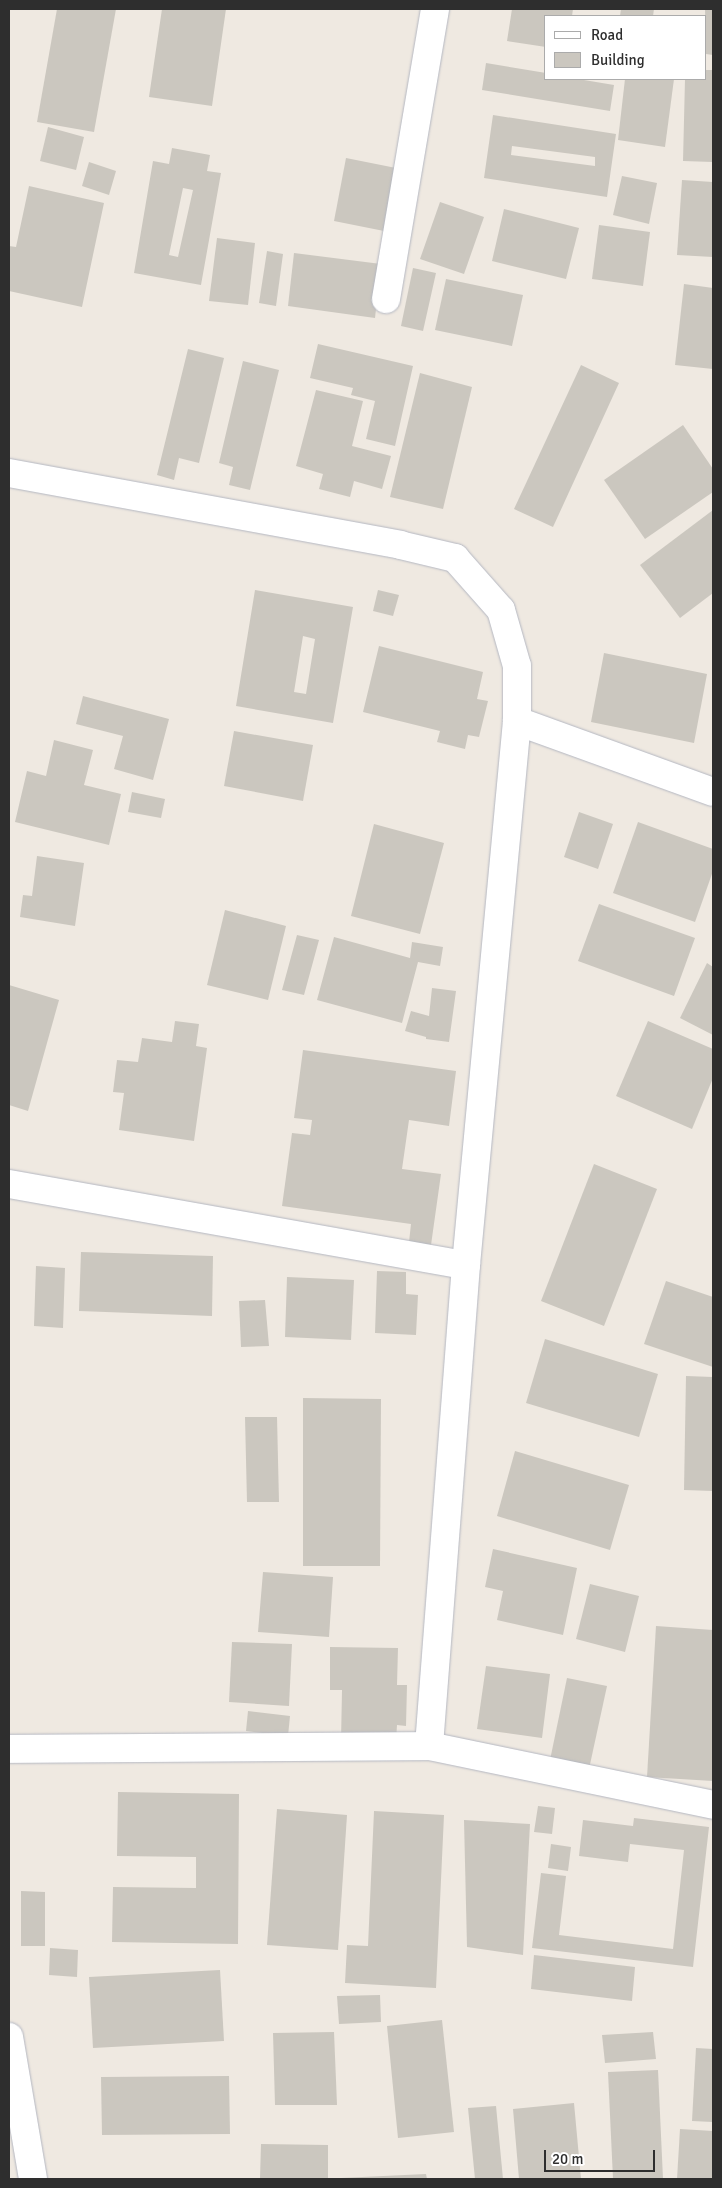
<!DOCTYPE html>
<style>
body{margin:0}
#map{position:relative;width:722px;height:2188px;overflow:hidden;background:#efe9e1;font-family:Signika,sans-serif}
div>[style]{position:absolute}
.building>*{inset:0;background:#cbc7bf}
.roads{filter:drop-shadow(0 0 1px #b4b7c1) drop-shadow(0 0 1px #b4b7c1)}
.street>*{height:28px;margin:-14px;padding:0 14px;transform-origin:14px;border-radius:14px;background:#fff}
span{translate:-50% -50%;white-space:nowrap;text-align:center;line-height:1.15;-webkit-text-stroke:4px #fff;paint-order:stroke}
.frame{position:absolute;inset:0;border:10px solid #2e2e2e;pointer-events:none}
.legend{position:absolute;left:544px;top:15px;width:162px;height:65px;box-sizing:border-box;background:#fff;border:1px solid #ababab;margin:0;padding:6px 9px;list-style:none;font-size:15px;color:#2e2e2e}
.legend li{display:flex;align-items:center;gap:10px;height:25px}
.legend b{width:25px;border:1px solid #ababab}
.scale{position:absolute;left:544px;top:2150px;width:111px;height:22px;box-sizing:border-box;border:2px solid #2e2e2e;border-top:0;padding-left:6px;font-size:15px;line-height:18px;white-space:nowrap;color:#2e2e2e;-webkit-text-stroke:4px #fff;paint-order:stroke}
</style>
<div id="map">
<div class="building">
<i style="clip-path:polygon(57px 9px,116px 9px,94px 132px,37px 122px)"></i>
<i style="clip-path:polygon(162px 9px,226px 9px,212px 106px,149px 97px)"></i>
<i style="clip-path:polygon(512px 9px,573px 9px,572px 16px,546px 16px,546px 47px,507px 41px)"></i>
<i style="clip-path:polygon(621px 9px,654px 9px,653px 16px,620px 16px)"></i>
<i style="clip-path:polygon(705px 9px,713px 9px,713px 55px,706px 54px)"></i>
<i style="clip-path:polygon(486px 63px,546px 73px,546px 79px,578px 79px,614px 85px,610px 111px,482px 90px)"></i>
<i style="clip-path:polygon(706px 70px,713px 70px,713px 162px,683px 161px,685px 79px,706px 79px)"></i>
<i style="clip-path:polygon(625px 79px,674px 79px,665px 147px,618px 140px)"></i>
<i style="clip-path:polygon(evenodd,493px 115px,616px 134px,607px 197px,484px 178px,493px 115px,512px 146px,595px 157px,595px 166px,511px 155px,512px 146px)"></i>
<i style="clip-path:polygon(48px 127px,84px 137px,76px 170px,40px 161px)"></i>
<i style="clip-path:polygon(evenodd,172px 148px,210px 155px,207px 171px,221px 173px,201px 285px,134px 273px,153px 161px,169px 164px,172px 148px,183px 188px,193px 190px,178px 257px,169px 255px,183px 188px)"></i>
<i style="clip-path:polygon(346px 158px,401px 169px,389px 232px,334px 221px)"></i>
<i style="clip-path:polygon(89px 162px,116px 171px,109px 195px,82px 186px)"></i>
<i style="clip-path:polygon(622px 176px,657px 183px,649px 224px,613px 215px)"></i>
<i style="clip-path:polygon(682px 180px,713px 182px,713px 257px,677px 255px)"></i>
<i style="clip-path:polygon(29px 186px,104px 203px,82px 307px,9px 291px,9px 246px,16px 247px)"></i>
<i style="clip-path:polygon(440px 202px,484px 217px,464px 274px,420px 259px)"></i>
<i style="clip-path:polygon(504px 209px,579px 228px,566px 279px,492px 261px)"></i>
<i style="clip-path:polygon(599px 225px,650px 232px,643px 286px,592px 279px)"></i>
<i style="clip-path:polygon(217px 238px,255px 243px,248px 305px,209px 301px)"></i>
<i style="clip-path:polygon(267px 251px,283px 254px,276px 306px,259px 303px)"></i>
<i style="clip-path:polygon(294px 253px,381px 264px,375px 318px,288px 306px)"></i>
<i style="clip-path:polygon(413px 268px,436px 273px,423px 331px,401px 326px)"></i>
<i style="clip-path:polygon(446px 279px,523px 295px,512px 346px,435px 330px)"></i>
<i style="clip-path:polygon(684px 284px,713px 288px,713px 369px,675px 365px)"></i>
<i style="clip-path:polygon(318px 344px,413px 366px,395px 446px,366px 439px,375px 401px,351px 395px,353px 388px,310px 378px)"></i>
<i style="clip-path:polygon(188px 349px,224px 358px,199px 463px,179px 458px,174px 480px,157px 475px)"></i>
<i style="clip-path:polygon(243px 361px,279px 370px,250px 490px,229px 485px,233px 467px,219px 463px)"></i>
<i style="clip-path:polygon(581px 365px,619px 383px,553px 527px,514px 509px)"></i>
<i style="clip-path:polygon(420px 373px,472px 387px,443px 509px,390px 497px)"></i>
<i style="clip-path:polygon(316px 390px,363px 401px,352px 446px,391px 456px,382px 489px,354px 481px,350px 497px,319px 489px,323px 474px,296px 466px)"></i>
<i style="clip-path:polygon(683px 425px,713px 469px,713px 492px,645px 539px,604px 480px)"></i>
<i style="clip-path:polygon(713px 510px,713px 593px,680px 618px,640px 565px)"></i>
<i style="clip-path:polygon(evenodd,255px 590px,353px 607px,333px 723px,236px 706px,255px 590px,303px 636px,315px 639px,306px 694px,294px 692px,303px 636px)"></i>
<i style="clip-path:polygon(378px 590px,399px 595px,393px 616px,373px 611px)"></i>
<i style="clip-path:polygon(379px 646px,483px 672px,477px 699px,488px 701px,479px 737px,468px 735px,465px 749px,437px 742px,440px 731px,363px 712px)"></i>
<i style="clip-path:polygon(604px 653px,707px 674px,694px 743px,591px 722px)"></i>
<i style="clip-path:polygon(83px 696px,169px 719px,153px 780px,114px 769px,123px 736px,76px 724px)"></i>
<i style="clip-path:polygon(234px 731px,313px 745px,303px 801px,224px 786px)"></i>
<i style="clip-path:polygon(54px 740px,93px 750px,84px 785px,121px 794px,109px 845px,15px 822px,27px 771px,46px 776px)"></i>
<i style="clip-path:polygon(132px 792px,165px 799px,161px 818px,128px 812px)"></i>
<i style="clip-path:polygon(579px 812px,613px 824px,598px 869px,564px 857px)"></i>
<i style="clip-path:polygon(638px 822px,713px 849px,713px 871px,695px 922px,613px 893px)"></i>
<i style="clip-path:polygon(374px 824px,444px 843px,420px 934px,351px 916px)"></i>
<i style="clip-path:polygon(37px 856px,84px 863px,75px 926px,20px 917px,23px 895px,32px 896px)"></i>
<i style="clip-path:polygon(599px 904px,695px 938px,674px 996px,578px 961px)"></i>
<i style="clip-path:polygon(225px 910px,286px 926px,268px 1000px,207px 985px)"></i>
<i style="clip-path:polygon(297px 935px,319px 940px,304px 995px,282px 990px)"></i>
<i style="clip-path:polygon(334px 937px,410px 958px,412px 942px,443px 947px,440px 966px,418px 962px,402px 1023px,317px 1000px)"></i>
<i style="clip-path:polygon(707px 963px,713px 967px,713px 1035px,680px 1018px)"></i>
<i style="clip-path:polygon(9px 985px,59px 1000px,28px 1111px,9px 1105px)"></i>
<i style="clip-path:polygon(432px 988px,456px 991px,449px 1042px,426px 1039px,426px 1037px,405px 1031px,411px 1011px,429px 1016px)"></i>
<i style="clip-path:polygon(175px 1021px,199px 1024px,196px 1046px,207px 1048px,194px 1141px,119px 1130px,124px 1093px,113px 1092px,117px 1060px,138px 1062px,142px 1038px,172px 1042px)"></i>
<i style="clip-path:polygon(648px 1021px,713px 1049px,713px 1078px,692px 1129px,616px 1096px)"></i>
<i style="clip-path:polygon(303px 1050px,456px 1071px,449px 1126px,409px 1120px,402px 1169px,441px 1174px,431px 1245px,409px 1242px,411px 1224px,282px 1206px,292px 1133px,310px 1135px,312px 1120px,294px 1118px)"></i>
<i style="clip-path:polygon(594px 1164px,657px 1189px,604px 1326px,541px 1301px)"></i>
<i style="clip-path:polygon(81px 1252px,213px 1256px,212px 1316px,79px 1311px)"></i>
<i style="clip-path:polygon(36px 1266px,65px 1268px,63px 1328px,34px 1326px)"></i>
<i style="clip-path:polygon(377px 1271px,406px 1272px,406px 1294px,418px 1295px,416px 1335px,375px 1333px)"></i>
<i style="clip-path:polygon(287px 1277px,354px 1280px,351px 1340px,285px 1337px)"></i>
<i style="clip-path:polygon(666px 1281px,713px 1297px,713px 1367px,644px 1344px)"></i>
<i style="clip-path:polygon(265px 1300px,269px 1346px,241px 1347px,239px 1301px)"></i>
<i style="clip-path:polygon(545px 1339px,658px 1374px,639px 1437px,526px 1403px)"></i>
<i style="clip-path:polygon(686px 1376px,713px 1377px,713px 1491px,684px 1490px)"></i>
<i style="clip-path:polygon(303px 1398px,381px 1399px,380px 1566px,303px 1566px)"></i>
<i style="clip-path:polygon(245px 1417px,277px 1417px,279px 1502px,247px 1502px)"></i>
<i style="clip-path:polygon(515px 1451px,629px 1485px,610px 1550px,497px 1516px)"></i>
<i style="clip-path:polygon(493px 1549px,577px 1568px,563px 1635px,497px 1620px,503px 1591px,485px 1587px)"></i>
<i style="clip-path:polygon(263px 1572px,333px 1577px,329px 1637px,258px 1632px)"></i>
<i style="clip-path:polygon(590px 1584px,639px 1596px,625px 1652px,576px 1639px)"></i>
<i style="clip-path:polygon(656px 1626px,713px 1630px,713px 1781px,647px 1777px)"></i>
<i style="clip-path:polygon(232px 1642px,292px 1644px,289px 1706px,229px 1702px)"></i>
<i style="clip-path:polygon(330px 1647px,398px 1648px,397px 1685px,407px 1685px,406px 1726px,397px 1725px,396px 1741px,341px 1741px,342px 1690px,330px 1690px)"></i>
<i style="clip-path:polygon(486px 1666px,550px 1674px,542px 1738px,477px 1729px)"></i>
<i style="clip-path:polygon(567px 1678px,607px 1686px,589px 1769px,550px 1760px)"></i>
<i style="clip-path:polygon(248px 1711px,290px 1716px,288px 1736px,246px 1731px)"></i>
<i style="clip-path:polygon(118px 1792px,239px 1794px,238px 1944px,112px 1942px,113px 1887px,196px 1888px,196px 1857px,117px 1856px)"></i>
<i style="clip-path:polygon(538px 1806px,555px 1808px,552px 1834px,534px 1832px)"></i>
<i style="clip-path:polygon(277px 1809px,347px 1815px,338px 1950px,267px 1945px)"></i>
<i style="clip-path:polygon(374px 1811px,444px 1815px,436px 1988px,345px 1983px,347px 1945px,368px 1946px)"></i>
<i style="clip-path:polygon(634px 1818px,709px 1827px,693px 1967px,532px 1948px,541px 1873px,566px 1876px,559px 1935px,673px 1949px,684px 1850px,630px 1844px,628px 1862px,579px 1856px,583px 1820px,633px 1826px)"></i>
<i style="clip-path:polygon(464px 1820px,530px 1824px,523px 1955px,467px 1947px)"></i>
<i style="clip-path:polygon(551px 1844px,571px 1847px,568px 1871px,548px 1868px)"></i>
<i style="clip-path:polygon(21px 1891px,45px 1892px,45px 1946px,21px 1946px)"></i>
<i style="clip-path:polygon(50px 1948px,78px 1950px,77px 1977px,49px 1975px)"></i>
<i style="clip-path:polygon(534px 1955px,635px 1967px,632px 2001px,531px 1989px)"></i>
<i style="clip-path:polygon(220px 1970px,224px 2041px,93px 2048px,89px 1977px)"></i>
<i style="clip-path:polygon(380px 1995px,381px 2022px,339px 2024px,337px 1996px)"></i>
<i style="clip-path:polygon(442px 2020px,454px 2132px,398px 2138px,387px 2026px)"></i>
<i style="clip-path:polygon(334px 2032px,337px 2105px,275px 2105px,273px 2033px)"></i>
<i style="clip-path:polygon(653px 2032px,656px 2059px,605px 2063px,602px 2035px)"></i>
<i style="clip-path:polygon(696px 2048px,713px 2049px,713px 2122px,692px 2121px)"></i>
<i style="clip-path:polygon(658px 2070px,663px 2179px,613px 2179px,608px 2072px)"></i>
<i style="clip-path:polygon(229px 2076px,230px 2134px,102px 2135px,101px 2077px)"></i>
<i style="clip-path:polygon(574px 2103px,581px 2179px,519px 2179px,513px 2109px)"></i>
<i style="clip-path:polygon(496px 2106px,503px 2179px,475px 2179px,468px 2108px)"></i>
<i style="clip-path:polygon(680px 2129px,713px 2131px,713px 2179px,677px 2179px)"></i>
<i style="clip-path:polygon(261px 2144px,328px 2145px,328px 2179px,260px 2179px)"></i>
<i style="clip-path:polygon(426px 2174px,427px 2179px,341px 2179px,341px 2178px)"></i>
</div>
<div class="roads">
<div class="street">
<i style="left:386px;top:299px;width:294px;rotate:-80.4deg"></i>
<i style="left:9px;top:473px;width:398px;rotate:10.4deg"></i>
<i style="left:400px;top:545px;width:57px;rotate:13.3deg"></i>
<i style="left:455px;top:558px;width:69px;rotate:48.5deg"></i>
<i style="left:501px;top:610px;width:58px;rotate:74.1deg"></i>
<i style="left:517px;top:666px;width:55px;rotate:90deg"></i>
<i style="left:517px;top:721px;width:546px;rotate:95.36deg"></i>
<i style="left:466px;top:1265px;width:482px;rotate:94.4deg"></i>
<i style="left:517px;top:721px;width:208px;rotate:19.9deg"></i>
<i style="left:9px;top:1184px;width:464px;rotate:10.1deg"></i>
<i style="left:9px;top:1749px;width:420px;rotate:-0.4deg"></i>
<i style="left:429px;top:1746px;width:290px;rotate:11.7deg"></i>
<i style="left:9px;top:2037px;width:144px;rotate:80.4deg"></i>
</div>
</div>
<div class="frame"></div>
<ul class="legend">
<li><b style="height:6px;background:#fff"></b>Road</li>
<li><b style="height:14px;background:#cbc7bf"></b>Building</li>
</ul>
<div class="scale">20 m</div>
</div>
